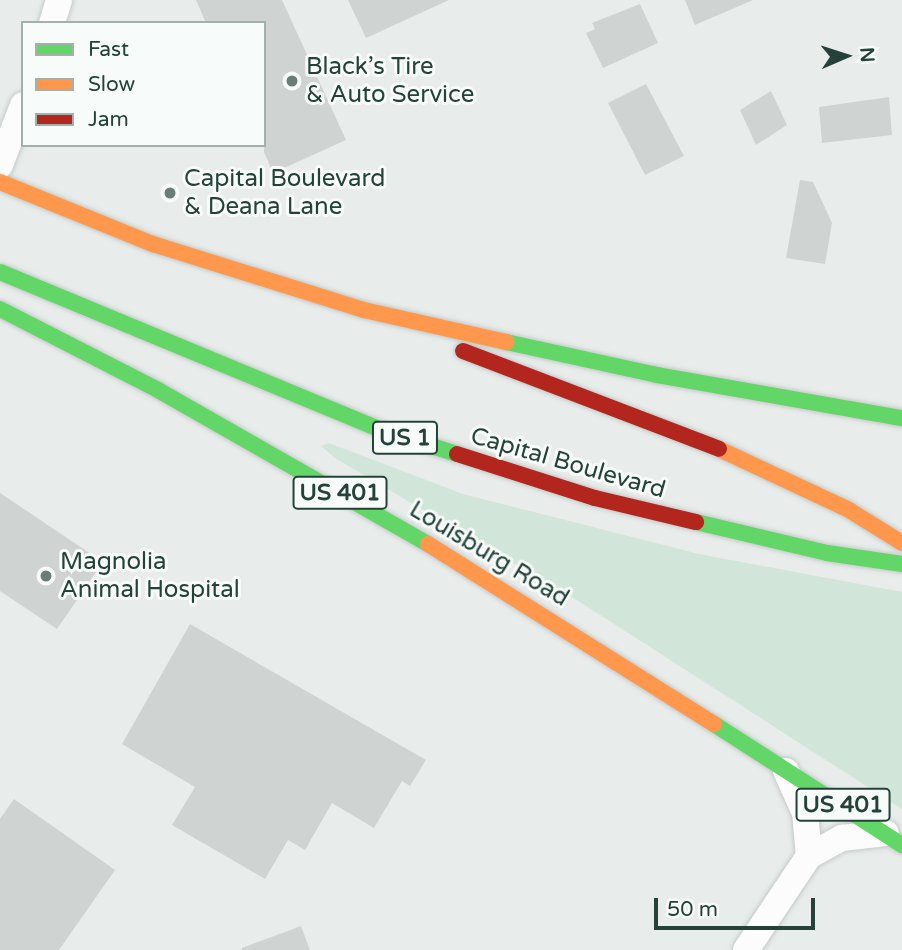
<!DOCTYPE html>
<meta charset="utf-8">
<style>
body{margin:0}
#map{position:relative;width:902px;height:950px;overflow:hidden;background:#e8edeb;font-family:"Varela Round",sans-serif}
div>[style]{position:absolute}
.green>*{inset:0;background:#d1e6d8}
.building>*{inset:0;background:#cfd4d2}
.roads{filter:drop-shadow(0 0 2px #c5cac8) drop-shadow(0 0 2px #c5cac8)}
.street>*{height:26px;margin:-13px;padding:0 13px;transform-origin:13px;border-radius:13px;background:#fcfcfc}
.fast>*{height:16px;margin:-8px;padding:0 8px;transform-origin:8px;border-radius:8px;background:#63d668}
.slow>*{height:16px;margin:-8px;padding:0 8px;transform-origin:8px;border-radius:8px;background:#ff974d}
.jam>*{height:16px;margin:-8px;padding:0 8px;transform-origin:8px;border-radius:8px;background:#b3261e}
.dots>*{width:19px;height:19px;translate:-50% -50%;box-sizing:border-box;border:4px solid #f7fbf9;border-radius:50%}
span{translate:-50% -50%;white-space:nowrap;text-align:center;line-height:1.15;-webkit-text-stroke:6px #f7fbf9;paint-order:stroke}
.shield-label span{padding:2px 5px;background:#f7fbf9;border:2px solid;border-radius:5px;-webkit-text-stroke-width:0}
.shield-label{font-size:23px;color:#24423a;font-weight:700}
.poi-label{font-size:24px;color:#24423a}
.left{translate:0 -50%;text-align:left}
.street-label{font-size:24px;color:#24423a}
.legend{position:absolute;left:21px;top:21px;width:245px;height:126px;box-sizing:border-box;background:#f7fbf9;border:2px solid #a3b1ad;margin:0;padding:9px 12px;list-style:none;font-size:21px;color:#24423a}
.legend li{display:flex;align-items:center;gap:14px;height:35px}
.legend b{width:35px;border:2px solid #a3b1ad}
.north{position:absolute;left:811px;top:21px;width:70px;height:70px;-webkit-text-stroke:5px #f7fbf9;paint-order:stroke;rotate:87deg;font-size:19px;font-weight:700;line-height:28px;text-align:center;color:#24423a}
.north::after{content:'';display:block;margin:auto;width:24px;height:32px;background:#24423a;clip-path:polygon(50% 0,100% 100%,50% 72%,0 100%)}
.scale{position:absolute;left:654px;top:898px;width:161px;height:32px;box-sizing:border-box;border:4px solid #24423a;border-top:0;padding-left:9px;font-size:21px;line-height:24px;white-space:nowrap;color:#24423a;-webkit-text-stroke:5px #f7fbf9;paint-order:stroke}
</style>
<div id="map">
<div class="green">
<i style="clip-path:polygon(329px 443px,463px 494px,699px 554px,902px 592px,902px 809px,583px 604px,335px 458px,321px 446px)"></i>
</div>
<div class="building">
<i style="clip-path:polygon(196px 0,282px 0,346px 140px,273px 173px,264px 152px,264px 23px,206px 23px)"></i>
<i style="clip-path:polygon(348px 0,449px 0,366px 38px)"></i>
<i style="clip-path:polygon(685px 0,753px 0,695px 25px)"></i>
<i style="clip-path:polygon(640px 4px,658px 43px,603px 68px,586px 33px,595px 29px,592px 23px)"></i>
<i style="clip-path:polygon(646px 84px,684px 156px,645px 175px,608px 103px)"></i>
<i style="clip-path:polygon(771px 91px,787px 125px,756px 145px,740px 110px)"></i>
<i style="clip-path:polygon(889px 97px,892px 135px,822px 143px,819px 107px)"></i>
<i style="clip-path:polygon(800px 180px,813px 182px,832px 223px,825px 264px,786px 258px)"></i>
<i style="clip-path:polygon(0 493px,103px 562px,57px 629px,0 591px)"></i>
<i style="clip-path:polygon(190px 624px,426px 760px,410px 786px,402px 781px,374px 828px,332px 803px,305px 850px,288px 840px,265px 879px,172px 825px,195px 787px,122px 744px)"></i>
<i style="clip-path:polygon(14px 799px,115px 870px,59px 950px,0 950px,0 819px)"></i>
<i style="clip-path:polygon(301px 926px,310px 950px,242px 950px,242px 948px)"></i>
</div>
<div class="roads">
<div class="street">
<i style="left:52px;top:23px;width:24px;rotate:-73deg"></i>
<i style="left:0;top:165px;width:64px;rotate:-69deg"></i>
<i style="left:786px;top:771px;width:46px;rotate:65.7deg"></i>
<i style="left:805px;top:813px;width:43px;rotate:84.7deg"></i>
<i style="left:746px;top:950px;width:113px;rotate:-56.2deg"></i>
<i style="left:809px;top:856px;width:38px;rotate:-29deg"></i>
<i style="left:842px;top:838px;width:44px;rotate:-6.5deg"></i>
</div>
<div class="fast">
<i style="left:0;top:272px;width:419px;rotate:22.5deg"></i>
<i style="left:387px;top:432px;width:73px;rotate:17.4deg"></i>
<i style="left:0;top:309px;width:178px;rotate:27.1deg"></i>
<i style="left:158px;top:390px;width:311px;rotate:29.7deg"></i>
<i style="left:506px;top:342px;width:155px;rotate:12.3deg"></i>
<i style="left:657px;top:375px;width:249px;rotate:10deg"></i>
<i style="left:696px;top:522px;width:135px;rotate:13.3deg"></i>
<i style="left:827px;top:553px;width:76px;rotate:8.3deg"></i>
<i style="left:714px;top:724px;width:224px;rotate:32.8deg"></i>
</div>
<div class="slow">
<i style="left:0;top:182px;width:165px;rotate:22.1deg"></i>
<i style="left:153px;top:244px;width:221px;rotate:17.4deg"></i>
<i style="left:364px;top:310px;width:146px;rotate:12.7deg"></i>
<i style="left:719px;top:449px;width:144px;rotate:25.1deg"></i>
<i style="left:849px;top:510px;width:62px;rotate:31.9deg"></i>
<i style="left:428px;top:544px;width:338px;rotate:32.2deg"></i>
</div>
<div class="jam">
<i style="left:463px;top:351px;width:274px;rotate:20.9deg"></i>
<i style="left:457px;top:454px;width:145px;rotate:17.7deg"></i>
<i style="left:595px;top:498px;width:104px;rotate:13.4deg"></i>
</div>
</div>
<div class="dots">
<i style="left:292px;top:81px;background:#697e78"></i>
<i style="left:170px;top:193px;background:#697e78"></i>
<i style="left:46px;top:576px;background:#697e78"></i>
</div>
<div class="shield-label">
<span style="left:405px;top:438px">US 1</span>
<span style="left:340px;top:493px">US 401</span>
<span style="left:843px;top:805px">US 401</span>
</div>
<div class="poi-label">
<span class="left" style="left:306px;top:81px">Black’s Tire<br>&amp; Auto Service</span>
<span class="left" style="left:184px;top:193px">Capital Boulevard<br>&amp; Deana Lane</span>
<span class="left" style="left:60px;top:576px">Magnolia<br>Animal Hospital</span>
</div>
<div class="street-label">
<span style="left:568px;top:463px;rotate:16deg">Capital Boulevard</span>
<span style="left:489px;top:554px;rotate:31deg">Louisburg Road</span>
</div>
<ul class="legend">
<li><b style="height:9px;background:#63d668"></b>Fast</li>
<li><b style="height:9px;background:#ff974d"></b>Slow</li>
<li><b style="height:9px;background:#b3261e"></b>Jam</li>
</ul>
<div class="north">N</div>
<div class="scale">50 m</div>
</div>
